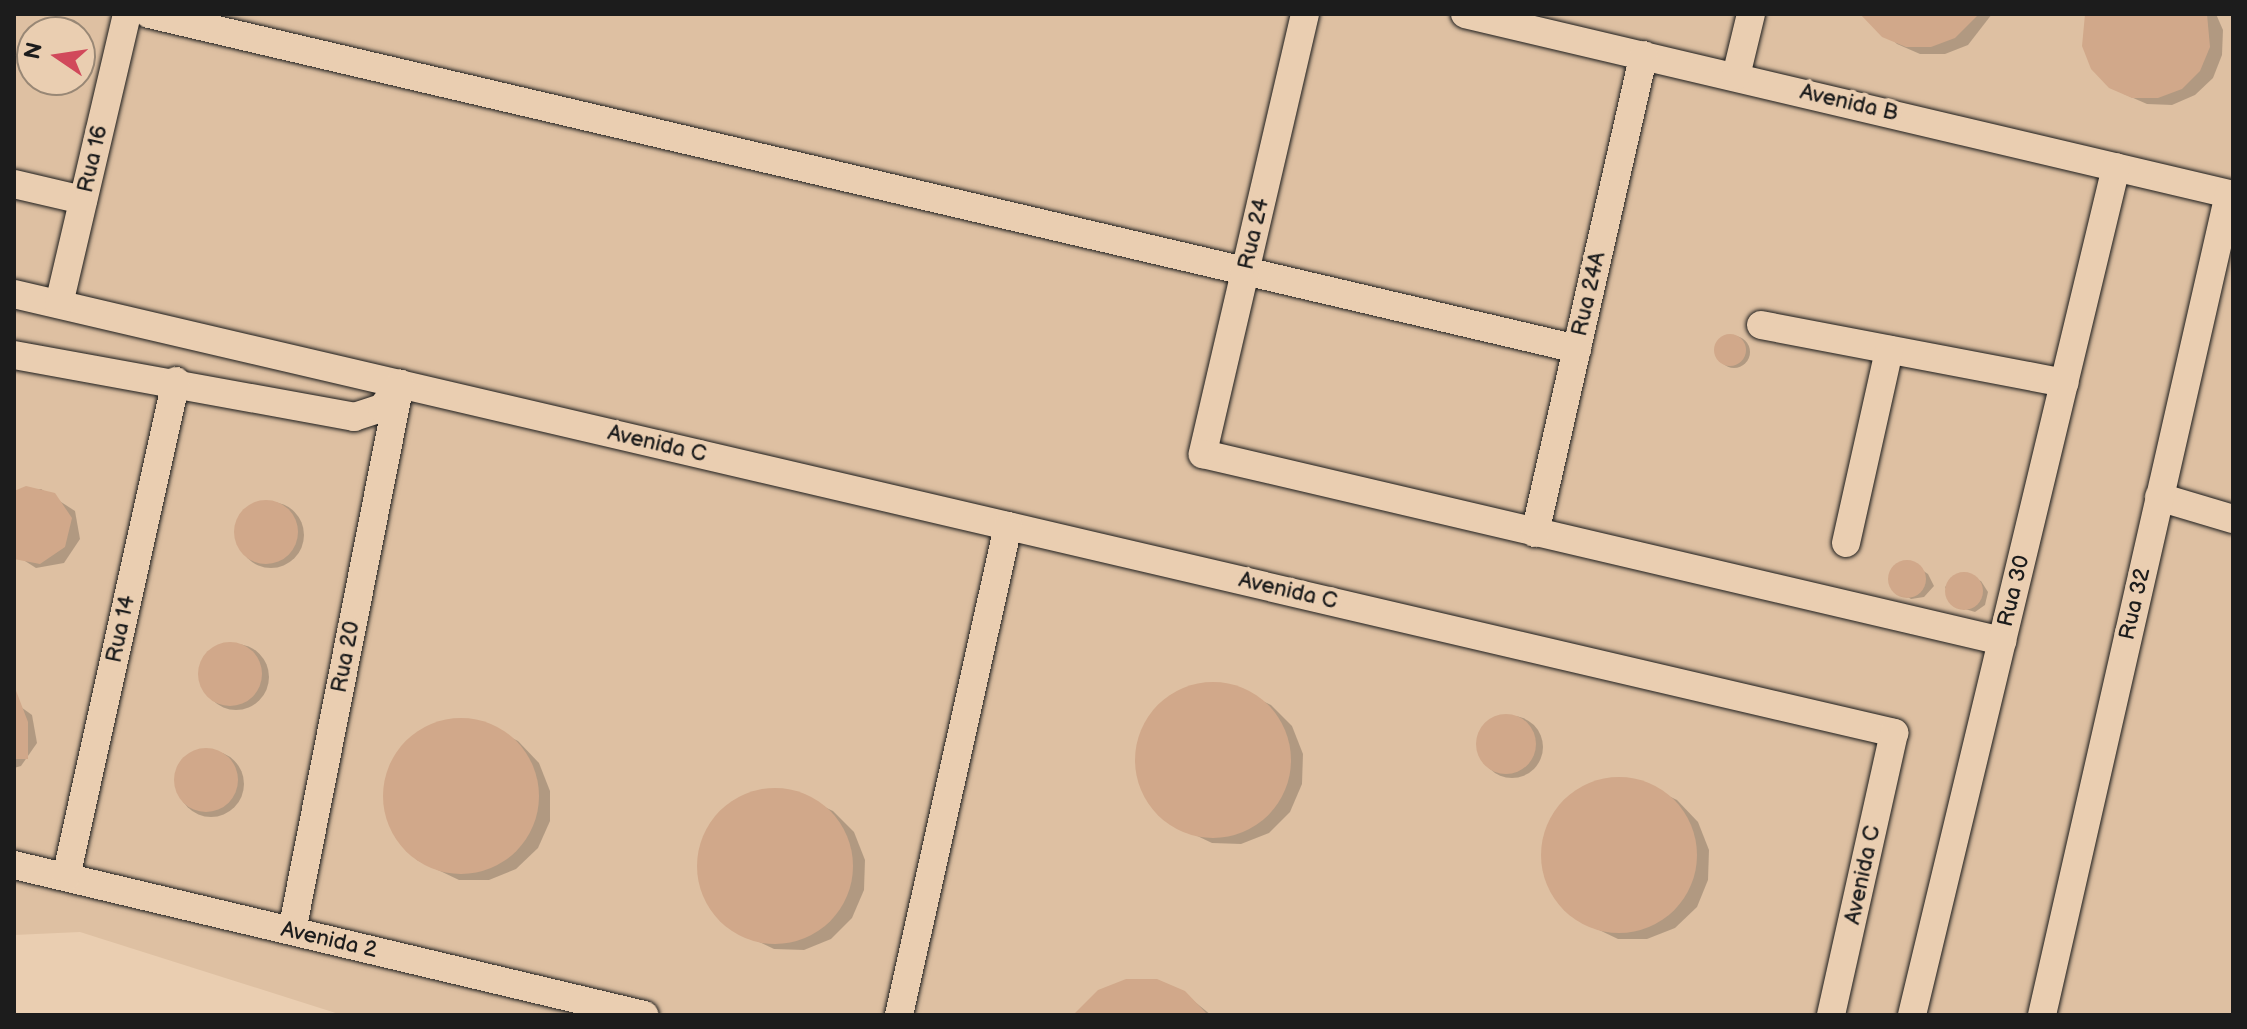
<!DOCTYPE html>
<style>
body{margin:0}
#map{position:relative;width:2247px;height:1029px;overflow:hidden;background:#eaceb1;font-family:"Balsamiq Sans",sans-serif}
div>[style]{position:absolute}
.built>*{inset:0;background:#dec0a2}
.shadow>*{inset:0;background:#0003}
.round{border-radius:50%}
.building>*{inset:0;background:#d1a88a}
.roads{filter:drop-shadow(0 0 2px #1c1c1c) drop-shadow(0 0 2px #1c1c1c)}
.minor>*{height:28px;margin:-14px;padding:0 14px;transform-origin:14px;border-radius:14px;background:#eaceb1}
span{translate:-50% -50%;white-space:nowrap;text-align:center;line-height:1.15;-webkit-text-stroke:8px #eaceb1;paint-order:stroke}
.street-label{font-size:22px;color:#1c1c1c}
.frame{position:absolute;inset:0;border:16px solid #1c1c1c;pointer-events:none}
.north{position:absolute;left:16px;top:16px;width:80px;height:80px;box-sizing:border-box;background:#eaceb1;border:2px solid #988775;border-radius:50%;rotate:283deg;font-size:22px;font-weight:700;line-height:32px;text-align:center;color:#1c1c1c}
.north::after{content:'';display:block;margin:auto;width:28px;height:36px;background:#d1495b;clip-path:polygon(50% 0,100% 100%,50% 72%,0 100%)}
</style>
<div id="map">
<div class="built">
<i style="clip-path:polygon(evenodd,14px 14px,2233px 14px,2233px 1015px,342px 1015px,80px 932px,14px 935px,14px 14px,32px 32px,80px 32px,80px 80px,32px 80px,32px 32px)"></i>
</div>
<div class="shadow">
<i style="clip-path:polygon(1865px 14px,1992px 14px,1968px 45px,1945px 54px,1920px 54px,1897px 44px)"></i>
<i style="clip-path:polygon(2087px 14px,2216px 14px,2223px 30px,2222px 55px,2213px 78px,2195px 95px,2172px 105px,2147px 104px,2124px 94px,2084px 45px)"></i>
<i class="round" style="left:1718px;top:336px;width:32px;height:32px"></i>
<i style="clip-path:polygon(41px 489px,75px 511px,80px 539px,64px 563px,36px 568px,14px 554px,14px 494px)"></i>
<i class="round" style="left:238px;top:502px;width:66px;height:66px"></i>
<i style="clip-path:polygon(1910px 562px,1928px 574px,1934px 586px,1924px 597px,1911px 599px,1893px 588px,1890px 575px,1898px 564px)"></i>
<i style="clip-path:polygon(1961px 575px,1981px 581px,1988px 592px,1985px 605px,1975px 612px,1955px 606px,1945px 587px)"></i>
<i class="round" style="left:203px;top:644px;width:66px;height:66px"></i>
<i style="clip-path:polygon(1200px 684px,1229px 685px,1271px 705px,1292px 726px,1303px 754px,1302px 784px,1290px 812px,1269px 833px,1241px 844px,1212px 843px,1170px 823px,1149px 802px,1138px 774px,1139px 744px,1150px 716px,1172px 695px)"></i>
<i style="clip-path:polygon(14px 702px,32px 715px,37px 743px,21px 766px,14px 768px)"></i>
<i class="round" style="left:1481px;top:716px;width:62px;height:62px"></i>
<i style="clip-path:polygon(447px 721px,477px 721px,518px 741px,539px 763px,550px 791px,550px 821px,538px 848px,516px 869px,489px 880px,459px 880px,417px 860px,396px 838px,386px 810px,386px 780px,398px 753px,419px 732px)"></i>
<i class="round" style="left:178px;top:751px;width:66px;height:66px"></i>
<i style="clip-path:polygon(1606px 780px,1635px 780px,1677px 800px,1698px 822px,1709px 850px,1708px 880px,1697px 907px,1675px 928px,1647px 939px,1618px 939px,1576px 919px,1555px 897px,1544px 869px,1545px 839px,1557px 812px,1578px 791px)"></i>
<i style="clip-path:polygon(761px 790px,791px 791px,833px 811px,854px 832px,865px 860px,864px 890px,852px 918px,831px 939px,804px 950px,774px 949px,732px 929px,711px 908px,700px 880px,701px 850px,712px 822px,734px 801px)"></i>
<i style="clip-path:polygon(1184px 993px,1211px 1015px,1077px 1015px)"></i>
</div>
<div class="building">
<i style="clip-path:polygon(1860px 14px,1979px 14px,1955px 38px,1931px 47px,1906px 47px,1882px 37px)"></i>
<i style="clip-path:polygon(2085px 14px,2207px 14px,2210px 47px,2200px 71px,2182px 89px,2158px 98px,2132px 98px,2109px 88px,2091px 69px,2082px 46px)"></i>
<i class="round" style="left:1714px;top:334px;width:32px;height:32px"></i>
<i style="clip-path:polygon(26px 486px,55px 493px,72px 518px,65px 547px,40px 564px,14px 559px,14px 491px)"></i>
<i class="round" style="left:234px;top:500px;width:64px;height:64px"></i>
<i class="round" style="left:1888px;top:560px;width:38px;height:38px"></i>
<i class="round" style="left:1945px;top:572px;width:38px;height:38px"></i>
<i class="round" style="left:198px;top:642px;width:64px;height:64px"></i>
<i class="round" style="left:1135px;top:682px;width:156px;height:156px"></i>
<i style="clip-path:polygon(15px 688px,28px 722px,28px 759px,14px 759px)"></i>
<i class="round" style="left:1476px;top:714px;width:60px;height:60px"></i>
<i class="round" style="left:383px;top:718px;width:156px;height:156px"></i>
<i class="round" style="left:174px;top:748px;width:64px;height:64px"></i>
<i class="round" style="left:1541px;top:777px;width:156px;height:156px"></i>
<i class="round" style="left:697px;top:788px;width:156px;height:156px"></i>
<i style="clip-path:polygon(1126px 979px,1157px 979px,1185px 991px,1208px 1015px,1073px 1015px,1098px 990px)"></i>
</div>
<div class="roads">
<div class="minor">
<i style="left:149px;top:14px;width:1467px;rotate:13.2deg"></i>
<i style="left:1305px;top:14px;width:452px;rotate:103.1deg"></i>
<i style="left:1203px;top:454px;width:821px;rotate:13.17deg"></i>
<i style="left:1465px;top:14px;width:789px;rotate:13.26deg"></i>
<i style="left:1736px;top:76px;width:64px;rotate:-76.4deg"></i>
<i style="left:14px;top:184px;width:71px;rotate:13.1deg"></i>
<i style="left:14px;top:294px;width:1931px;rotate:13.14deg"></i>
<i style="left:1894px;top:733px;width:289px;rotate:102.6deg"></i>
<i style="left:59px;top:304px;width:298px;rotate:-76.8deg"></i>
<i style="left:1761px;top:325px;width:309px;rotate:10.8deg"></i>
<i style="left:14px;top:355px;width:346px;rotate:10.3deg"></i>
<i style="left:354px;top:417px;width:29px;rotate:-18deg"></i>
<i style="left:382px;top:408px;width:30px;rotate:-53deg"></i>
<i style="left:2159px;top:497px;width:77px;rotate:16.6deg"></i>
<i style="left:1535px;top:533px;width:490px;rotate:-77.2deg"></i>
<i style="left:1846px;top:543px;width:198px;rotate:-77.4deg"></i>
<i style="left:14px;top:865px;width:648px;rotate:13.39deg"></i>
<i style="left:66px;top:877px;width:508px;rotate:-77.5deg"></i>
<i style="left:292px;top:931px;width:558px;rotate:-78.83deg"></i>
<i style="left:899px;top:1015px;width:501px;rotate:-77.43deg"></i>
<i style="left:1912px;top:1015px;width:872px;rotate:-76.47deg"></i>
<i style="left:2042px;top:1015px;width:842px;rotate:-77.17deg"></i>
</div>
</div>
<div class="street-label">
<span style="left:1849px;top:103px;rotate:13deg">Avenida B</span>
<span style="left:93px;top:159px;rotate:-77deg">Rua 16</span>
<span style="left:1254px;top:234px;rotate:-77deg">Rua 24</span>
<span style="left:1589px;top:294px;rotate:-77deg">Rua 24A</span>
<span style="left:657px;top:444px;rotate:13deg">Avenida C</span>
<span style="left:1288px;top:591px;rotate:13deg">Avenida C</span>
<span style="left:2014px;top:591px;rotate:-76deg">Rua 30</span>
<span style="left:2135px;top:604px;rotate:-77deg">Rua 32</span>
<span style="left:121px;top:629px;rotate:-78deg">Rua 14</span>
<span style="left:346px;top:657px;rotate:-79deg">Rua 20</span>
<span style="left:1863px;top:875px;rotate:-78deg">Avenida C</span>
<span style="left:329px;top:940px;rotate:13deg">Avenida 2</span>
</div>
<div class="frame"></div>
<div class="north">N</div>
</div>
